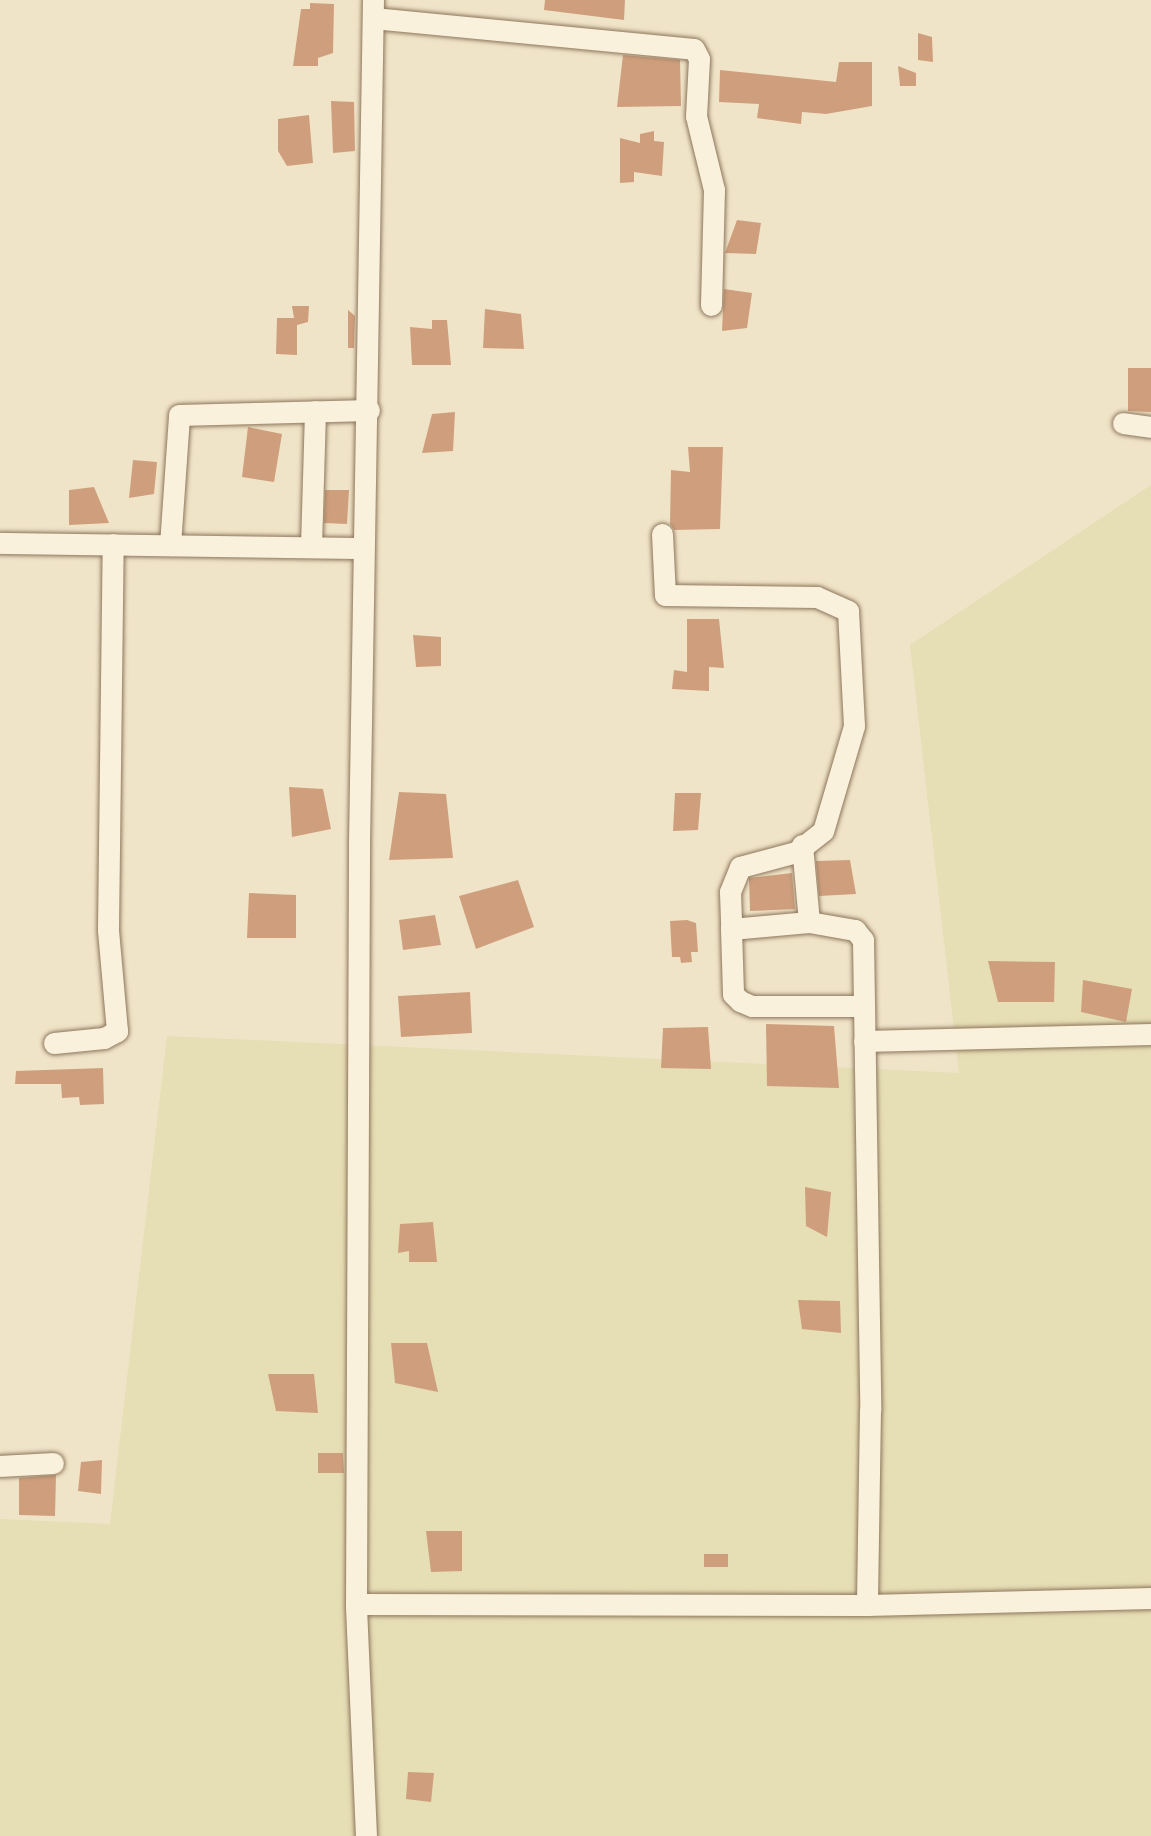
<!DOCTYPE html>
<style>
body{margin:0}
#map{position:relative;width:1151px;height:1836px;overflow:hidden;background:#f0e4c8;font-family:Spectral,serif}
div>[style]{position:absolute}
.farmland>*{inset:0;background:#e6deb5}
.building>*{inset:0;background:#cf9f7d}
.roads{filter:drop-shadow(0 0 2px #8d765c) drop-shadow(0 0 2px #8d765c)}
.minor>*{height:21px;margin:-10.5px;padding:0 10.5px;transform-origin:10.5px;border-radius:10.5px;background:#faf1dc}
span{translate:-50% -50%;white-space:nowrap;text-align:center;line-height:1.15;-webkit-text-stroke:4.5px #f7eed8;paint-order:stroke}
</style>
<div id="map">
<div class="farmland">
<i style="clip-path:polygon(1151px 485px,1151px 1836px,0 1836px,0 1519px,110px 1524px,167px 1036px,959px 1073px,910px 645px)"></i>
</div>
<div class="building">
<i style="clip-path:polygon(545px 0,625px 0,624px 20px,544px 10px)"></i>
<i style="clip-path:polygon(310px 3px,334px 4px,333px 53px,318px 58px,318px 66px,293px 66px,301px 9px,310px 9px)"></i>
<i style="clip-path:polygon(918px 33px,932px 37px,933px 62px,918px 60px)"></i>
<i style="clip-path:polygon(623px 55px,680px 60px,681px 106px,617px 107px)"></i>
<i style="clip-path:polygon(839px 62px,872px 62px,872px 106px,826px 114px,802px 112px,801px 124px,757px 118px,759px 104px,719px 102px,720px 70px,836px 82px)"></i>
<i style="clip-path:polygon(898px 66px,916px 73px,916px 86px,900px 86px)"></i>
<i style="clip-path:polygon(331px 101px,354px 102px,355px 151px,333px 153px)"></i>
<i style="clip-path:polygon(309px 115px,313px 163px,287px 166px,278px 151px,278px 119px)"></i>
<i style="clip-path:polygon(654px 131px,654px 141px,664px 142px,662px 176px,634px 172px,634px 182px,620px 183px,620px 138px,640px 143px,640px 134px)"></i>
<i style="clip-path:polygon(737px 220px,761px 223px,756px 254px,725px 253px)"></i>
<i style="clip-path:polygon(724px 289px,752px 293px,747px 328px,722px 331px)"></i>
<i style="clip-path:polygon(292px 306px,309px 306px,308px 322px,297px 325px,297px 355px,276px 354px,277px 318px,294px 318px)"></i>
<i style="clip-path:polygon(485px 309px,521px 314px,524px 349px,483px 348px)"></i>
<i style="clip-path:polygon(348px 310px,355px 316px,354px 348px,348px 348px)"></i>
<i style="clip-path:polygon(432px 320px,447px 320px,451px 365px,412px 365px,410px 327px,432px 329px)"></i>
<i style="clip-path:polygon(1128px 368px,1151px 368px,1151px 412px,1128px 411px)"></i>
<i style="clip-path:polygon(455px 412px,453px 451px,422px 453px,432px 414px)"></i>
<i style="clip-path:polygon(248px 427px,282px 434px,274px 482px,242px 477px)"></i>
<i style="clip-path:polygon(688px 447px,723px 447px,720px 529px,674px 530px,670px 524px,671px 470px,690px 472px)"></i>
<i style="clip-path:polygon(133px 460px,157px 462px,154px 494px,129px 498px)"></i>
<i style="clip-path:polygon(94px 487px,109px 523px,69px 525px,69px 490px)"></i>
<i style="clip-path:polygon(325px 490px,349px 490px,347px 524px,324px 523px)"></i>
<i style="clip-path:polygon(687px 619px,719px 619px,724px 668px,709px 667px,709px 691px,672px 689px,674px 670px,687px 672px)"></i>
<i style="clip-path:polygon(413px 635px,441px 637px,441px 666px,416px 667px)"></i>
<i style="clip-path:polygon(289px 787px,323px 789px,331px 829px,292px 837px)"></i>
<i style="clip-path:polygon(399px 792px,446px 794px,453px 858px,389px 860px)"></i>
<i style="clip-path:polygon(675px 793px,701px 793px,698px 830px,673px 831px)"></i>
<i style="clip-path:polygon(850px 860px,856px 894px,819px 896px,816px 861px)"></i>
<i style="clip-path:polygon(792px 873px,795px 909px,750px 911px,749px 878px)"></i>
<i style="clip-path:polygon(518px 880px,534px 927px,476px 949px,459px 896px)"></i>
<i style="clip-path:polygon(249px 893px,296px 895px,296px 938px,247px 938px)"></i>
<i style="clip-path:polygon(435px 915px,441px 945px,403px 950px,399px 920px)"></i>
<i style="clip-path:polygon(687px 920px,696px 923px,698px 952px,691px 952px,692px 962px,681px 963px,680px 957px,672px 957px,670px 921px)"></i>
<i style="clip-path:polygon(988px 961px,1055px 962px,1054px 1002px,998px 1002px)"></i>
<i style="clip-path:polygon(1083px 980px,1132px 989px,1126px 1022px,1081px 1012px)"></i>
<i style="clip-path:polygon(470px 992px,472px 1033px,401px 1037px,398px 996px)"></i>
<i style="clip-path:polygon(766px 1024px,834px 1026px,839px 1088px,767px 1086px)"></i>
<i style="clip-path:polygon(708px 1027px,711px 1069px,661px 1068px,663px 1028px)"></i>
<i style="clip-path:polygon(103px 1068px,104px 1104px,80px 1105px,79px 1097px,62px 1098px,61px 1084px,15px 1084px,16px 1071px)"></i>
<i style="clip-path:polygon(805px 1187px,831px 1192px,827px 1237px,806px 1226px)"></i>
<i style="clip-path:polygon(433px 1222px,437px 1262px,409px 1262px,409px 1251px,398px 1253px,400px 1224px)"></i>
<i style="clip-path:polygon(798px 1300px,840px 1301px,841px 1333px,802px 1329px)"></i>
<i style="clip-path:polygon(391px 1343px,427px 1343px,438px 1392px,395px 1383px)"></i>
<i style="clip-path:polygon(268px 1374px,314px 1374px,318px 1413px,276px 1411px)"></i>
<i style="clip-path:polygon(318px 1453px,343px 1453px,344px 1473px,318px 1473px)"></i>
<i style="clip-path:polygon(102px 1460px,101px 1494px,78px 1491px,81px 1462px)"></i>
<i style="clip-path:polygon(56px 1475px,55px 1516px,19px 1515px,19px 1478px)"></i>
<i style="clip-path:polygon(426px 1531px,462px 1531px,462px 1571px,431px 1572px)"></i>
<i style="clip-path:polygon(704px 1554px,728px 1554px,728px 1567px,704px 1567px)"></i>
<i style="clip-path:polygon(408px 1772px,434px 1773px,431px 1802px,406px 1799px)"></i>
</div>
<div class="roads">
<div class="minor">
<i style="left:373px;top:18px;width:322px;rotate:5.5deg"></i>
<i style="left:694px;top:49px;width:11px;rotate:63deg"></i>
<i style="left:699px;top:59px;width:57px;rotate:93deg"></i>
<i style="left:696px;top:116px;width:76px;rotate:76.3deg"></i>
<i style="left:714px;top:190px;width:115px;rotate:91.5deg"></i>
<i style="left:1123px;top:423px;width:28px;rotate:8deg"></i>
<i style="left:662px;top:534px;width:61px;rotate:87.2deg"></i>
<i style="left:665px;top:595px;width:152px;rotate:0.8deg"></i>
<i style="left:817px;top:597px;width:34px;rotate:24deg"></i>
<i style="left:848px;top:611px;width:115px;rotate:87deg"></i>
<i style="left:854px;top:726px;width:109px;rotate:106.4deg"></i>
<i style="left:823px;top:831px;width:34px;rotate:142deg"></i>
<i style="left:796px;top:852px;width:58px;rotate:165deg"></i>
<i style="left:740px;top:867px;width:27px;rotate:112deg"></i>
<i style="left:730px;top:892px;width:37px;rotate:88deg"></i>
<i style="left:731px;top:929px;width:78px;rotate:-5.1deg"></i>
<i style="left:809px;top:922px;width:47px;rotate:9.9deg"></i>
<i style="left:855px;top:930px;width:13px;rotate:51deg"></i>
<i style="left:863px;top:940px;width:470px;rotate:89.1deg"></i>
<i style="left:870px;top:1410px;width:195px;rotate:90.9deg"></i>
<i style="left:0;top:543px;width:363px;rotate:0.8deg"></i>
<i style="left:170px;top:545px;width:130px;rotate:-86deg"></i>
<i style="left:179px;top:415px;width:190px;rotate:-1.5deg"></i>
<i style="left:311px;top:546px;width:135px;rotate:-88.3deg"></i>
<i style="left:802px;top:845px;width:77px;rotate:84.8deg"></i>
<i style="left:731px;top:929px;width:65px;rotate:88.2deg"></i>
<i style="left:733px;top:994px;width:10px;rotate:45deg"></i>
<i style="left:740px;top:1001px;width:13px;rotate:23deg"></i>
<i style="left:752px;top:1006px;width:112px"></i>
<i style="left:864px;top:1041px;width:287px;rotate:-1.4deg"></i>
<i style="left:54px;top:1043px;width:50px;rotate:-5.7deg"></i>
<i style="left:104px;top:1038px;width:15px;rotate:-28deg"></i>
<i style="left:117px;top:1031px;width:101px;rotate:-95.1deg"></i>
<i style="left:108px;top:930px;width:386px;rotate:-89.3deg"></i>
<i style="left:0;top:1466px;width:53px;rotate:-3.2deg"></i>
<i style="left:356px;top:1604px;width:511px;rotate:0.11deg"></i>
<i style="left:867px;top:1605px;width:284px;rotate:-1.4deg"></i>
<i style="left:366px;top:1836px;width:232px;rotate:-92.5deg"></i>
<i style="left:356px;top:1604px;width:761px;rotate:-89.77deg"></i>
<i style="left:359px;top:843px;width:843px;rotate:-89.05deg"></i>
</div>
</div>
</div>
